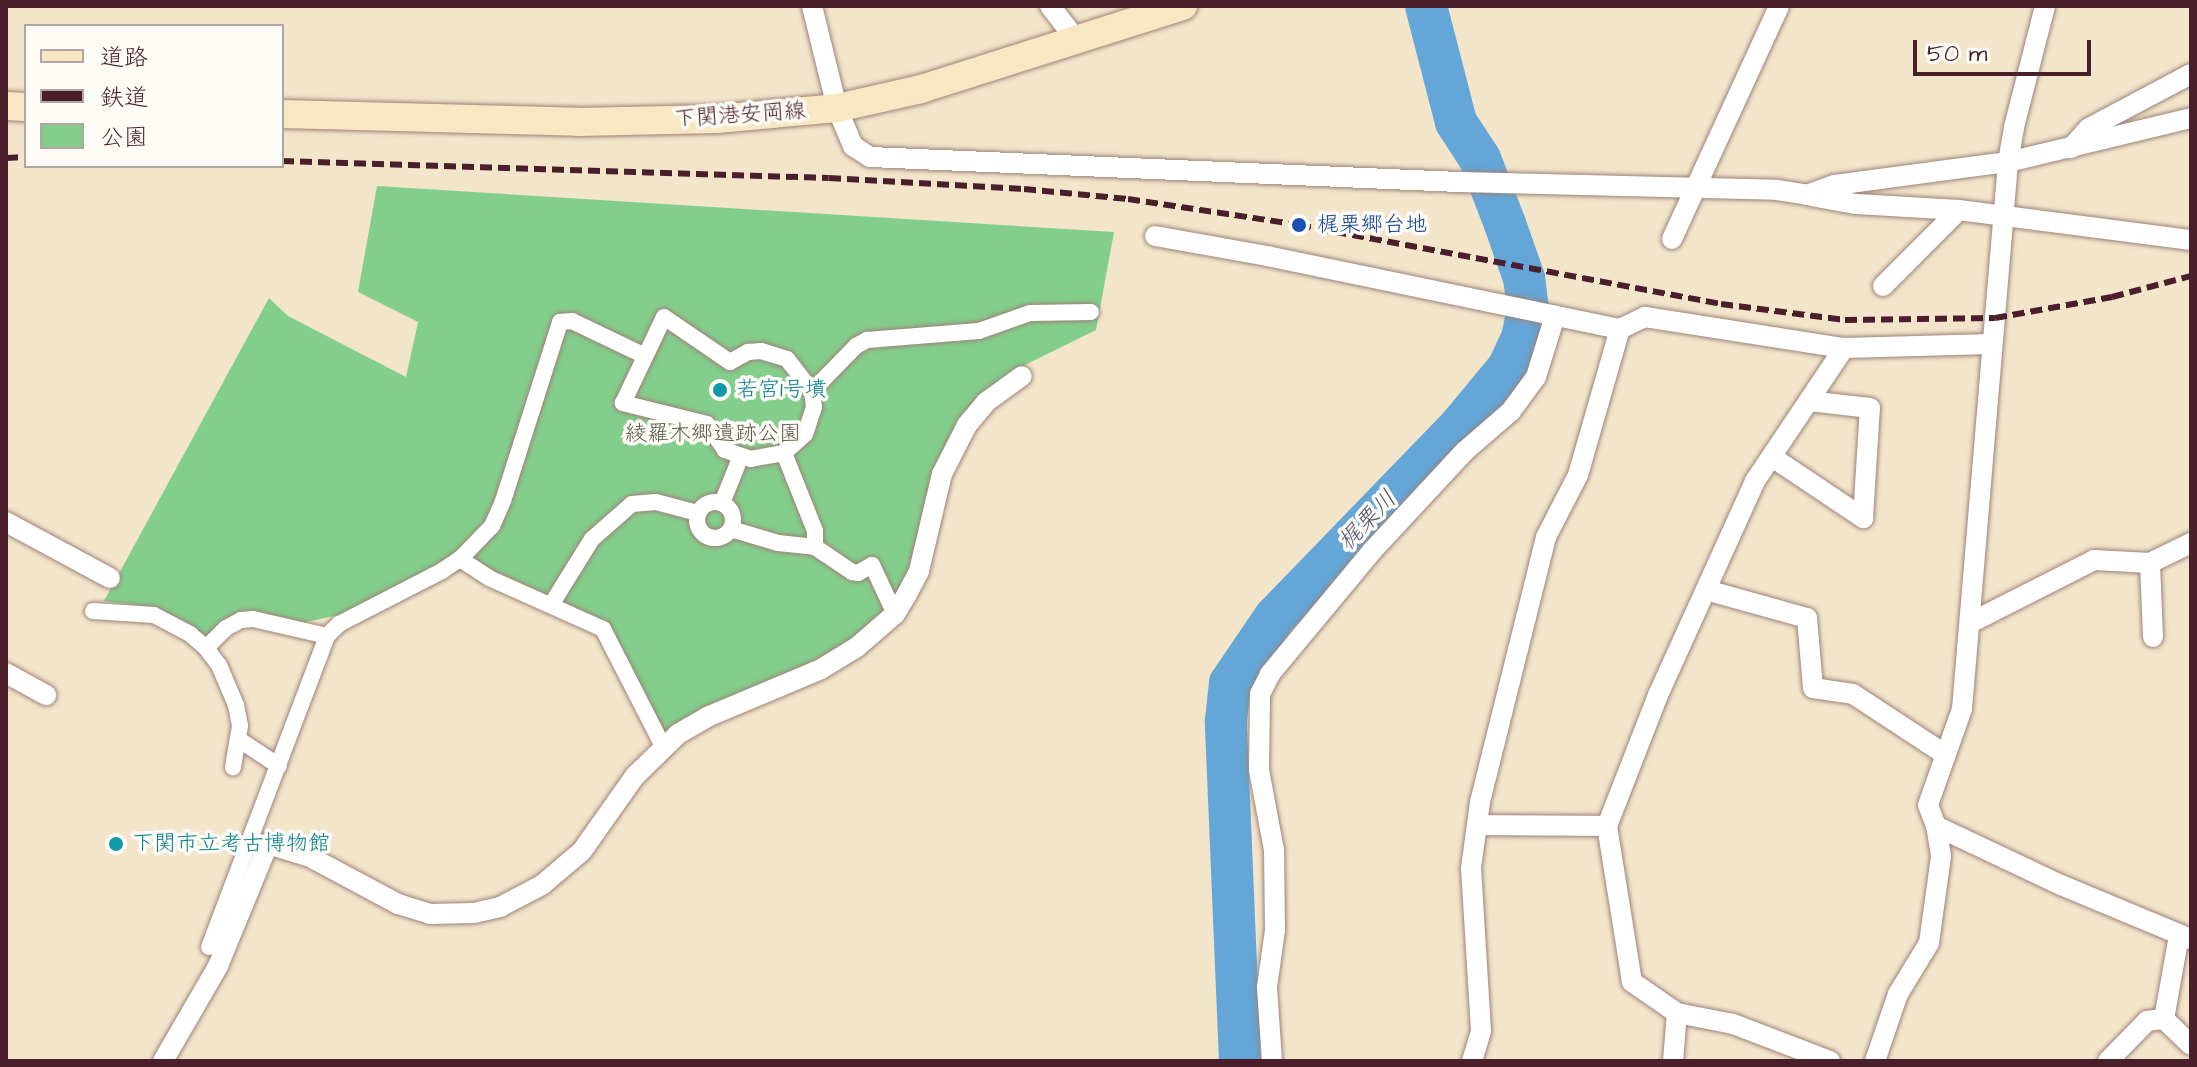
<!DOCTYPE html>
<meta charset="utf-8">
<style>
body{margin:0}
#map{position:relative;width:2197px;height:1067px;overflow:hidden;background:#f2e5ca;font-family:"Architects Daughter","Klee One",sans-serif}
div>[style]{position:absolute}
.green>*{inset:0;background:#83ce8c}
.river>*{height:42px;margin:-21px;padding:0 21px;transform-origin:21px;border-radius:21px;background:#63a6d7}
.roads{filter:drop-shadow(0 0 2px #9e827a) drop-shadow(0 0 2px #9e827a)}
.pedestrian>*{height:16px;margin:-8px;padding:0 8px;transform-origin:8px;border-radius:8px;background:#fff}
.pedestrian>.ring{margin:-8px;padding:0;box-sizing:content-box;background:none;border:16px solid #fff;border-radius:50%}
.minor>*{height:20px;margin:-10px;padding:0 10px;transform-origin:10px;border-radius:10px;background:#fff}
.secondary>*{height:28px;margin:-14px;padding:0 14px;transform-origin:14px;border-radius:14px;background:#f7e8c3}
.rail>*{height:6px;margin-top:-3px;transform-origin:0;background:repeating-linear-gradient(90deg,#4a1f2b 0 12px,transparent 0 18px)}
.dots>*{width:22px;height:22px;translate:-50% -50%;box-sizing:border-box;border:4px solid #fdfcf7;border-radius:50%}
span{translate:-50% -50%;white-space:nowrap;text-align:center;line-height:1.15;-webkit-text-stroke:7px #fdfcf7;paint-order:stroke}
.street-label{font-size:22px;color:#4a1f2b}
.transit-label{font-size:22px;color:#164399}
.left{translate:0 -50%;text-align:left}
.culture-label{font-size:22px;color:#0d838f}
.park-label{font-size:22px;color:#5e5c4d}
.water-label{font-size:24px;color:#545570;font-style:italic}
.frame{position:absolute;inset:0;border:8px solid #4a1f2b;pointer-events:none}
.legend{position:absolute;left:24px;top:24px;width:260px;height:144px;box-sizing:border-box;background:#fdfcf7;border:2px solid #b5a4a5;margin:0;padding:10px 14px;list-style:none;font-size:24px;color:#4a1f2b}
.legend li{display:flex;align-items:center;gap:16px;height:40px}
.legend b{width:40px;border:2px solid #b5a4a5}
.scale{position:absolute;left:1913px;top:40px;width:178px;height:36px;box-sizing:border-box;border:4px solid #4a1f2b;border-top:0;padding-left:10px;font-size:24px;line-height:28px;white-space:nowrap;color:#4a1f2b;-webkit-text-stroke:6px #fdfcf7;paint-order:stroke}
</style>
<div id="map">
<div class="green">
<i style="clip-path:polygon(377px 186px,1114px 232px,1096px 330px,1025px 365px,990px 391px,897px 601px,854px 642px,656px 744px,600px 632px,462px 570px,351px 625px,342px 614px,302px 623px,253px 612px,208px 638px,171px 615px,145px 606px,104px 601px,269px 298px,288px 316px,406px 377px,418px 322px,358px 292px)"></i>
</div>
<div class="river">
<i style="left:1240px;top:1061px;width:340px;rotate:-92.4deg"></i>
<i style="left:1226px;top:721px;width:38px;rotate:-84deg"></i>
<i style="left:1230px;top:683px;width:80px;rotate:-55.7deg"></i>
<i style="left:1275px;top:617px;width:266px;rotate:-45.9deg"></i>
<i style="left:1460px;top:426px;width:75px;rotate:-50.4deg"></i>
<i style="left:1508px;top:368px;width:33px;rotate:-65deg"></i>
<i style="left:1522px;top:338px;width:29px;rotate:-78deg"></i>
<i style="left:1528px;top:310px;width:32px;rotate:-97deg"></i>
<i style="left:1524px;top:278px;width:57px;rotate:-109.4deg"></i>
<i style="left:1505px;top:224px;width:70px;rotate:-111deg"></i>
<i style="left:1480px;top:159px;width:44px;rotate:-123deg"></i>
<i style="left:1456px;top:122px;width:120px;rotate:-104.5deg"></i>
</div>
<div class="roads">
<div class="pedestrian">
<i style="left:664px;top:317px;width:80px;rotate:34.3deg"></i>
<i style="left:730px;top:362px;width:21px;rotate:-29deg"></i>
<i style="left:748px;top:352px;width:13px;rotate:-4deg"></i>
<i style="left:761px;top:351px;width:27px;rotate:17deg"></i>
<i style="left:787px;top:359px;width:41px;rotate:52deg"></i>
<i style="left:812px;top:391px;width:16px;rotate:83deg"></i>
<i style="left:814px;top:407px;width:28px;rotate:108deg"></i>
<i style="left:805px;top:434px;width:28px;rotate:138deg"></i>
<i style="left:784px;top:453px;width:34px;rotate:170deg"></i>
<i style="left:751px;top:459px;width:28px;rotate:-161deg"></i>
<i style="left:725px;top:450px;width:32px;rotate:-125deg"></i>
<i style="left:707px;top:424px;width:87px;rotate:-166deg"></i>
<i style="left:623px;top:403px;width:95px;rotate:-64.5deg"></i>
<i style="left:812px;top:391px;width:63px;rotate:-45.6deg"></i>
<i style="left:856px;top:346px;width:13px;rotate:-29deg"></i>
<i style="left:867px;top:340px;width:112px;rotate:-4.6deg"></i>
<i style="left:979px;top:331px;width:54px;rotate:-19.4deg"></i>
<i style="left:1030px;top:313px;width:61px;rotate:-0.9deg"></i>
<i style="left:784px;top:453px;width:84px;rotate:68.3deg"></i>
<i style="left:815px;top:531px;width:16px;rotate:90deg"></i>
<i class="ring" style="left:697px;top:502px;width:20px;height:20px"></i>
<i style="left:722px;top:503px;width:51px;rotate:-68deg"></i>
<i style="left:731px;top:529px;width:49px;rotate:16.6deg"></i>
<i style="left:778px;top:543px;width:37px;rotate:6deg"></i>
<i style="left:815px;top:547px;width:45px;rotate:34deg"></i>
<i style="left:852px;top:572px;width:6px;rotate:9deg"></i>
<i style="left:858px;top:573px;width:16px;rotate:-30deg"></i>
<i style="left:872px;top:565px;width:54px;rotate:64.9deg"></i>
<i style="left:460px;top:559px;width:35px;rotate:33deg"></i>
<i style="left:489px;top:578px;width:125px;rotate:24.1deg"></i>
<i style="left:603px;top:629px;width:131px;rotate:62.9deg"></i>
<i style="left:551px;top:605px;width:78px;rotate:-58.2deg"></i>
<i style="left:592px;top:539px;width:53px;rotate:-41.2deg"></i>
<i style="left:632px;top:504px;width:24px;rotate:-5deg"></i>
<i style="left:656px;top:502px;width:43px;rotate:14.7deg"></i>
<i style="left:93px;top:611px;width:61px;rotate:3.8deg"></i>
<i style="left:154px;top:615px;width:41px;rotate:27.8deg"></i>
<i style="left:190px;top:634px;width:21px;rotate:41deg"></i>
<i style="left:206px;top:648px;width:21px;rotate:53deg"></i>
<i style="left:219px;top:665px;width:43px;rotate:67deg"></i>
<i style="left:236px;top:705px;width:21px;rotate:79deg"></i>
<i style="left:240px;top:726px;width:42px;rotate:99.7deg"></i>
<i style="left:206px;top:648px;width:28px;rotate:-45deg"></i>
<i style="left:226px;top:628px;width:17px;rotate:-28deg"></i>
<i style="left:241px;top:620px;width:12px;rotate:-5deg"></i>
<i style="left:253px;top:619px;width:76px;rotate:12.9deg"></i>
<i style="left:238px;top:739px;width:49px;rotate:33.4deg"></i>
<i style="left:209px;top:947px;width:333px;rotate:-69.2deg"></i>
<i style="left:327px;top:636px;width:17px;rotate:-45deg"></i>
<i style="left:339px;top:624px;width:116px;rotate:-27.2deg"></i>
<i style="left:442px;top:571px;width:22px;rotate:-34deg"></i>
<i style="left:460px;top:559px;width:46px;rotate:-45.9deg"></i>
<i style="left:492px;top:526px;width:27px;rotate:-66deg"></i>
<i style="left:503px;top:501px;width:188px;rotate:-72.3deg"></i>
<i style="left:560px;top:322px;width:12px;rotate:-5deg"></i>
<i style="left:572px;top:321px;width:81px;rotate:25.6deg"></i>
</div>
<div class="minor">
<i style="left:812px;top:6px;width:105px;rotate:76.2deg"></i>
<i style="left:837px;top:108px;width:41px;rotate:67.2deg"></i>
<i style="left:853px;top:146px;width:20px;rotate:33deg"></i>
<i style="left:870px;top:157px;width:591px;rotate:2.43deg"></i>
<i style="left:1460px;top:182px;width:317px;rotate:1.4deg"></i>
<i style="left:1777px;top:190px;width:30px;rotate:9deg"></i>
<i style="left:1807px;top:195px;width:30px;rotate:-20deg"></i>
<i style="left:1835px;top:185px;width:175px;rotate:-7.6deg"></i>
<i style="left:2008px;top:162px;width:188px;rotate:-13.5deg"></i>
<i style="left:1050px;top:6px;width:46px;rotate:52.1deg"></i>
<i style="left:2071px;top:148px;width:27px;rotate:-48deg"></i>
<i style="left:2089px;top:128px;width:115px;rotate:-27.9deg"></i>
<i style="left:1811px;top:196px;width:46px;rotate:10.1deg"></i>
<i style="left:1856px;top:204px;width:103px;rotate:3.3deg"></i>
<i style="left:1959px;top:210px;width:234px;rotate:7.4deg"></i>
<i style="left:1155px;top:236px;width:114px;rotate:10.1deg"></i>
<i style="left:1267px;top:256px;width:360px;rotate:11.7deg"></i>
<i style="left:1620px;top:329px;width:28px;rotate:-26deg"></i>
<i style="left:1645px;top:317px;width:201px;rotate:8.9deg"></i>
<i style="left:1844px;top:348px;width:147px;rotate:-1.6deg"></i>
<i style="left:1672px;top:239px;width:256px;rotate:-65.3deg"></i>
<i style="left:1883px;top:286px;width:107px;rotate:-45deg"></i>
<i style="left:1772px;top:457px;width:110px;rotate:33.8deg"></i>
<i style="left:1863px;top:518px;width:110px;rotate:-86.4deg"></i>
<i style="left:1870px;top:408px;width:61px;rotate:-173.5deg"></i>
<i style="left:6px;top:522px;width:118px;rotate:28.3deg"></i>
<i style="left:2150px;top:563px;width:74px;rotate:87.7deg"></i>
<i style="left:1706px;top:590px;width:105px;rotate:15.5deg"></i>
<i style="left:1807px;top:618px;width:70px;rotate:85.1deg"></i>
<i style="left:1813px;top:688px;width:40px;rotate:8.5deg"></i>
<i style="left:1853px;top:694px;width:111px;rotate:33.3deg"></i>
<i style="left:1970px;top:623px;width:139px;rotate:-26.9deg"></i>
<i style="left:2094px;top:560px;width:56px;rotate:3.1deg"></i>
<i style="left:2150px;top:563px;width:46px;rotate:-26deg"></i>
<i style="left:6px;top:673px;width:46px;rotate:28.8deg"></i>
<i style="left:1477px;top:825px;width:130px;rotate:0.4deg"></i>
<i style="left:1936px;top:826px;width:138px;rotate:25.3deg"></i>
<i style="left:2061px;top:885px;width:141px;rotate:22.6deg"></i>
<i style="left:2164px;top:1019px;width:84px;rotate:-79.8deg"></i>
<i style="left:2164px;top:1019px;width:37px;rotate:44deg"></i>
<i style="left:163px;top:1061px;width:110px;rotate:-59.9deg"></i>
<i style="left:218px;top:966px;width:132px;rotate:-67.7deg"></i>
<i style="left:268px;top:844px;width:44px;rotate:17.2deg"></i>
<i style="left:310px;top:857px;width:100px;rotate:28.1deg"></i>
<i style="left:398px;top:904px;width:34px;rotate:17deg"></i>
<i style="left:430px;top:914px;width:44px;rotate:-1.3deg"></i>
<i style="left:474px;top:913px;width:27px;rotate:-13deg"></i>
<i style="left:500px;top:907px;width:47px;rotate:-27.6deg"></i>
<i style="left:542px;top:885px;width:52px;rotate:-40.4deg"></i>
<i style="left:582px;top:851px;width:92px;rotate:-54.8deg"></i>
<i style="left:635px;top:776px;width:60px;rotate:-44.3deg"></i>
<i style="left:678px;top:734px;width:34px;rotate:-30deg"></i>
<i style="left:707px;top:717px;width:124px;rotate:-22.8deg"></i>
<i style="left:821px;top:669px;width:42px;rotate:-31.4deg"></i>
<i style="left:857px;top:647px;width:50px;rotate:-41deg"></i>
<i style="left:895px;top:614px;width:23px;rotate:-59deg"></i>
<i style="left:907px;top:594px;width:26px;rotate:-62deg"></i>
<i style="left:919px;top:571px;width:100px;rotate:-76.7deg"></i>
<i style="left:942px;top:474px;width:55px;rotate:-63deg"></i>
<i style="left:967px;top:425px;width:30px;rotate:-50deg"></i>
<i style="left:986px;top:402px;width:44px;rotate:-35.8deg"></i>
<i style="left:1272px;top:1061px;width:74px;rotate:-93.9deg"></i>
<i style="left:1267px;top:987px;width:58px;rotate:-82deg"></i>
<i style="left:1275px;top:930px;width:80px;rotate:-90.7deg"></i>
<i style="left:1274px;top:850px;width:81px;rotate:-100.6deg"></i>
<i style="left:1259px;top:770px;width:76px;rotate:-89.2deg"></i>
<i style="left:1260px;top:694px;width:22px;rotate:-63deg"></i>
<i style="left:1270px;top:674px;width:160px;rotate:-50.3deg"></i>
<i style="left:1372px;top:551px;width:137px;rotate:-47.1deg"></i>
<i style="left:1465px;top:451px;width:61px;rotate:-41deg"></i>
<i style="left:1511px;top:411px;width:42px;rotate:-53.7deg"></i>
<i style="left:1536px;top:377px;width:64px;rotate:-72.7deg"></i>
<i style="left:1472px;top:1061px;width:31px;rotate:-73deg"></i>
<i style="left:1481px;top:1031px;width:163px;rotate:-93.5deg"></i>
<i style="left:1471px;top:868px;width:67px;rotate:-82.2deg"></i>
<i style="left:1480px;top:802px;width:273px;rotate:-76deg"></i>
<i style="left:1546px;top:537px;width:70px;rotate:-62.7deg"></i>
<i style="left:1578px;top:475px;width:152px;rotate:-74deg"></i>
<i style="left:1673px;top:1061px;width:48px;rotate:-85.2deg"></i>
<i style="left:1830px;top:1061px;width:104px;rotate:-159.1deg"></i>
<i style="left:1733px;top:1024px;width:57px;rotate:-168.9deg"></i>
<i style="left:1677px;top:1013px;width:55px;rotate:-145.4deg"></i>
<i style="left:1632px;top:982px;width:158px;rotate:-99.1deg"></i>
<i style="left:1607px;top:826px;width:141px;rotate:-68.7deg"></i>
<i style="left:1658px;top:695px;width:235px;rotate:-65.6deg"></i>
<i style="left:1755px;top:481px;width:160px;rotate:-56.2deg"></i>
<i style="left:1875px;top:1061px;width:71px;rotate:-71.1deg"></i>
<i style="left:1898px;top:994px;width:60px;rotate:-58.7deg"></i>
<i style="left:1929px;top:943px;width:88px;rotate:-82.1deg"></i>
<i style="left:1941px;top:856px;width:30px;rotate:-99deg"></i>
<i style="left:1936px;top:826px;width:22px;rotate:-111deg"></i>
<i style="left:1928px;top:805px;width:102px;rotate:-70.5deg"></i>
<i style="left:1962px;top:709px;width:549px;rotate:-85.19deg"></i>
<i style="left:2008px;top:162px;width:36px;rotate:-80deg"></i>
<i style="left:2014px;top:127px;width:125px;rotate:-75.6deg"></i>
<i style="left:2108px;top:1061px;width:56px;rotate:-45.7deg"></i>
<i style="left:2147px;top:1021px;width:17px;rotate:-7deg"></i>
</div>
<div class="secondary">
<i style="left:6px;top:106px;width:20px;rotate:3deg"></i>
<i style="left:282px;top:114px;width:296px;rotate:1.5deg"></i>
<i style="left:578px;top:122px;width:139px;rotate:-1.2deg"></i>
<i style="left:717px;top:119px;width:121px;rotate:-5.2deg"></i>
<i style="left:837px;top:108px;width:86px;rotate:-12.7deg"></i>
<i style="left:921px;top:89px;width:275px;rotate:-17.6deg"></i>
</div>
</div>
<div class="rail">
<i style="left:6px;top:158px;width:20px;rotate:-3deg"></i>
<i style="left:282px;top:161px;width:547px;rotate:1.78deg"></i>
<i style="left:829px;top:178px;width:195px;rotate:3.2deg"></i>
<i style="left:1024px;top:189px;width:104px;rotate:5.5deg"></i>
<i style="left:1128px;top:199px;width:173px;rotate:8.6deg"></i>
<i style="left:1299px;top:225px;width:429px;rotate:10.6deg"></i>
<i style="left:1721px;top:304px;width:125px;rotate:7.4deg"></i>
<i style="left:1845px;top:320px;width:150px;rotate:-0.8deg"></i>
<i style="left:1995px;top:318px;width:119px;rotate:-10.2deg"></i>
<i style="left:2112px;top:297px;width:82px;rotate:-14.9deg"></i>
</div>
<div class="dots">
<i style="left:1299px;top:225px;background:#1a4fb4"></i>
<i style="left:720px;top:390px;background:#0f9aa8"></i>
<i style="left:116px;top:844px;background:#0f9aa8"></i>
</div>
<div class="street-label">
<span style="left:740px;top:115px;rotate:-4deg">下関港安岡線</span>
</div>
<div class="transit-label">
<span class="left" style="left:1317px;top:225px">梶栗郷台地</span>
</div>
<div class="culture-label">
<span class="left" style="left:736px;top:390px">若宮1号墳</span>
<span class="left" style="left:132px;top:844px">下関市立考古博物館</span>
</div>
<div class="park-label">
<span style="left:713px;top:434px">綾羅木郷遺跡公園</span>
</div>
<div class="water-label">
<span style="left:1368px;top:521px;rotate:-46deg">梶栗川</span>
</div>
<div class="frame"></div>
<ul class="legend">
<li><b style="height:10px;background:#f7e8c3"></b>道路</li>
<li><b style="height:10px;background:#4a1f2b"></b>鉄道</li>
<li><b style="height:22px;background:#83ce8c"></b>公園</li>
</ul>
<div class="scale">50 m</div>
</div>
